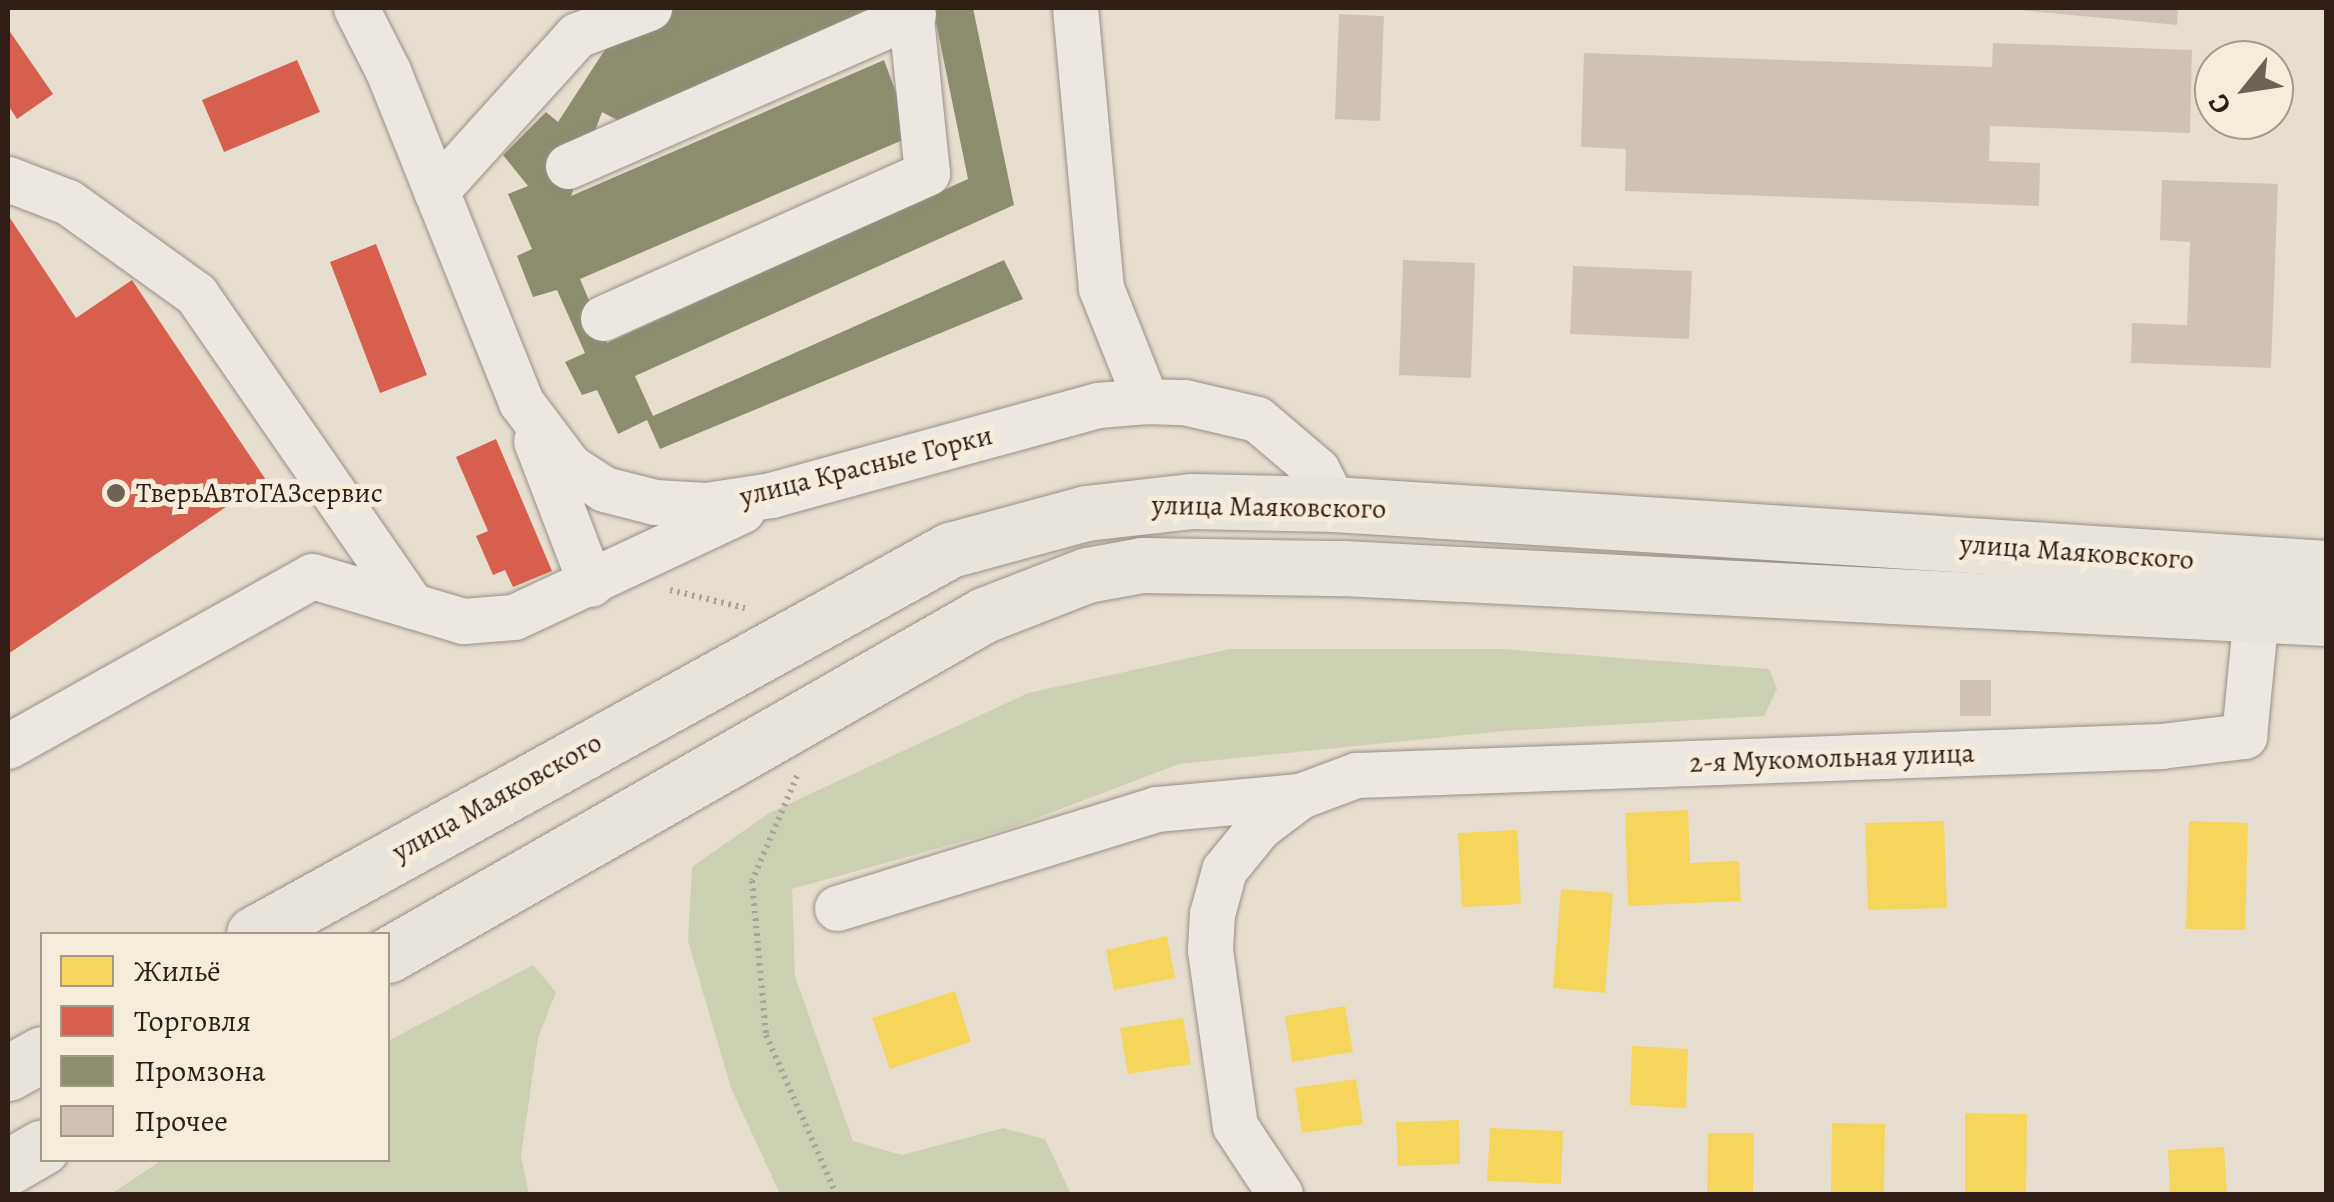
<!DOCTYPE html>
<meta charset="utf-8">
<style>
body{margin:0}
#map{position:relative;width:2334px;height:1202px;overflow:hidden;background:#e7ded0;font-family:Alegreya,serif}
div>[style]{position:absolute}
.green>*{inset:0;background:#ccd0b2}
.homes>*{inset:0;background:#f6d55c}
.shops>*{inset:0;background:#d6604d}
.industry>*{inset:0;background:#8c8c6e}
.building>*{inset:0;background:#d0c1b6}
.path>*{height:6px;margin-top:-3px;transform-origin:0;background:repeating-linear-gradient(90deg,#a9a39d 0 2.5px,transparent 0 7.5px)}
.roads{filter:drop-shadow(0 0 2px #979087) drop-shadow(0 0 2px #979087)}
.minor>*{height:45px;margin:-22.5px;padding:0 22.5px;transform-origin:22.5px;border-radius:22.5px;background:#ece7e0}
.major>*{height:55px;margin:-27.5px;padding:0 27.5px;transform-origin:27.5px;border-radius:27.5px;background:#e9e4db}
.dots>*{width:28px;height:28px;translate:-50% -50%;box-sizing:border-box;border:5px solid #f5ecdb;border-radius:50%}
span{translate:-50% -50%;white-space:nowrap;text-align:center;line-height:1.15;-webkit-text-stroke:10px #f5ecdb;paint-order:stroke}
.street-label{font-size:28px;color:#301d15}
.poi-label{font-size:28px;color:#301d15}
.left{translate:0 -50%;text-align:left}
.frame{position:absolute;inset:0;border:10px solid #301d15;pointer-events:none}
.legend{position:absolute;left:40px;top:932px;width:350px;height:230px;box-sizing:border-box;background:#f5ecdb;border:2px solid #a6998c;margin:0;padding:12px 18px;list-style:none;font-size:30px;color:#301d15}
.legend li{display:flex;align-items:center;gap:20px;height:50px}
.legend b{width:50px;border:2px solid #a6998c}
.north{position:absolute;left:2194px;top:40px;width:100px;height:100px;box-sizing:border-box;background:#f5ecdb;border:2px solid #a6998c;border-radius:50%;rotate:240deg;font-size:28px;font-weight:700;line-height:40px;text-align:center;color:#301d15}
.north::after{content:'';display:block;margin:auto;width:35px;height:45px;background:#706156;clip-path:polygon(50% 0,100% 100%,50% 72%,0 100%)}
</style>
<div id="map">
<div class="green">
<i style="clip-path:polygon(1230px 649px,1501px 649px,1769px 669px,1777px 689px,1764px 716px,1505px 731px,1179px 764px,1011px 828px,792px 889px,795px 976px,853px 1141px,902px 1155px,1003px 1128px,1045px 1139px,1071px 1194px,780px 1194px,731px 1088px,688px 941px,692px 867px,769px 813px,1028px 693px)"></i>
<i style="clip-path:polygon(533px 965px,556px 992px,538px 1038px,521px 1156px,529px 1194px,111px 1194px,162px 1160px,388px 1160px,388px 1041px)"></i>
</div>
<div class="homes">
<i style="clip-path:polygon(1688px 810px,1690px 863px,1739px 861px,1741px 901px,1628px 906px,1625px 813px)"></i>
<i style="clip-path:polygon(1944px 821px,1947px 908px,1868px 910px,1865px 823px)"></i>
<i style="clip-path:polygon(2189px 821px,2248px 823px,2245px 930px,2186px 929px)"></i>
<i style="clip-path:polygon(1517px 830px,1521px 904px,1462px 907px,1458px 833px)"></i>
<i style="clip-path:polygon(1561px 889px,1613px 893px,1605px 993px,1553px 988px)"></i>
<i style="clip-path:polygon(1167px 936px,1175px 978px,1114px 990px,1106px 950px)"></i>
<i style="clip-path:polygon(955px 991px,971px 1042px,890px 1069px,872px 1018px)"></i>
<i style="clip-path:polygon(1345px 1006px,1353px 1052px,1292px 1062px,1285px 1016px)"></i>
<i style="clip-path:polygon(1183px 1018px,1191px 1064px,1128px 1074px,1120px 1028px)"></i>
<i style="clip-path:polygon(1632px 1046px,1688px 1049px,1686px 1108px,1630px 1105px)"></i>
<i style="clip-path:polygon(1356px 1079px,1363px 1124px,1302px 1133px,1295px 1088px)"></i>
<i style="clip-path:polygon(1965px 1113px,2027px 1114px,2026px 1194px,1965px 1194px)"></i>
<i style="clip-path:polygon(1459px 1120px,1460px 1164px,1398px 1166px,1396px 1122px)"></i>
<i style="clip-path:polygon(1832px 1123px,1885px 1124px,1884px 1194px,1831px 1194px)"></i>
<i style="clip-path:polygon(1490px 1128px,1563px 1131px,1561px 1184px,1487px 1181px)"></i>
<i style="clip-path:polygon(1708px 1133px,1754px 1133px,1753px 1194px,1707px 1194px)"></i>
<i style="clip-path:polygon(2224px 1147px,2227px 1194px,2170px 1194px,2168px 1150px)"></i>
</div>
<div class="shops">
<i style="clip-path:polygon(8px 29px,53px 94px,17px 119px,8px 105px)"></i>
<i style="clip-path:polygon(297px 60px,320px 112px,224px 152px,202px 100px)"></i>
<i style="clip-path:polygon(8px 215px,76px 318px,132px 280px,266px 480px,8px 654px)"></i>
<i style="clip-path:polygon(376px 244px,427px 375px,380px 393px,330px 262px)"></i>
<i style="clip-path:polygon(496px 439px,552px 571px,513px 587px,505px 570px,493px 575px,476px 536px,488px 531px,456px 457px)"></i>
</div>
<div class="industry">
<i style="clip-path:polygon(632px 8px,892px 8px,636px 130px,602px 112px,571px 196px,884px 60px,912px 136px,580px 279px,607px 343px,968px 179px,933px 8px,973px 8px,1014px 205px,635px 376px,653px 416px,1004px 260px,1023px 299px,660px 449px,647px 420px,618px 434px,597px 390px,582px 395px,565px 362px,585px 353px,557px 290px,533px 297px,517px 256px,532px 249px,508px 194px,528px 186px,503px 155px,546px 112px,558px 122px)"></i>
</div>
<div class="building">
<i style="clip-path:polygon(1999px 8px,2178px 8px,2177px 25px)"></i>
<i style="clip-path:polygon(1339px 14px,1384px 16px,1380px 121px,1335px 119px)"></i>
<i style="clip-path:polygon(1993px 43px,2192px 50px,2190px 133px,1990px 126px,1989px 161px,2040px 163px,2039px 206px,1625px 191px,1626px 149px,1581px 147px,1584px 53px,1992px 67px)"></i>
<i style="clip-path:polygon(2162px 180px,2278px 184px,2271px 368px,2131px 363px,2132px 323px,2187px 325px,2190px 242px,2160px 240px)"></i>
<i style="clip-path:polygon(1403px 260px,1475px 263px,1471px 378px,1399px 375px)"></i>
<i style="clip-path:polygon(1573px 266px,1692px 271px,1689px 339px,1570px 334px)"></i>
<i style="clip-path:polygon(1960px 680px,1991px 680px,1991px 716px,1960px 716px)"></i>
</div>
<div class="path">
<i style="left:670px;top:590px;width:77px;rotate:13.5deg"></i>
<i style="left:797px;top:776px;width:114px;rotate:113.2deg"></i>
<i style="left:752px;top:881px;width:155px;rotate:84.8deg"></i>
<i style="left:766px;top:1035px;width:174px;rotate:66.2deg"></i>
</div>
<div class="roads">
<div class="minor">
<i style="left:356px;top:8px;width:71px;rotate:63.1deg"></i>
<i style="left:388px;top:71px;width:357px;rotate:68.1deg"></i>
<i style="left:521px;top:402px;width:81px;rotate:53deg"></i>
<i style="left:570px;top:467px;width:40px;rotate:32.9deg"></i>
<i style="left:604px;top:489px;width:53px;rotate:14.3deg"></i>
<i style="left:655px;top:502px;width:51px;rotate:3.4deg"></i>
<i style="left:706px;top:505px;width:66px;rotate:-8.7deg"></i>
<i style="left:771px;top:495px;width:339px;rotate:-15.4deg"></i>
<i style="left:1098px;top:405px;width:48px;rotate:-4.8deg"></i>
<i style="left:1146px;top:401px;width:38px;rotate:2deg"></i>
<i style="left:1184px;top:402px;width:75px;rotate:13.1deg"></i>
<i style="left:1257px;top:419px;width:79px;rotate:40.4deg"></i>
<i style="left:1317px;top:470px;width:38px;rotate:63deg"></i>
<i style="left:1075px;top:8px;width:281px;rotate:84.7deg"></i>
<i style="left:1101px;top:288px;width:122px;rotate:68.3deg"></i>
<i style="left:568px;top:166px;width:377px;rotate:-23.8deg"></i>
<i style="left:8px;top:179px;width:64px;rotate:21deg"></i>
<i style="left:68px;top:202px;width:158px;rotate:35.7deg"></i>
<i style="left:196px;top:294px;width:379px;rotate:55.3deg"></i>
<i style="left:436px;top:191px;width:210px;rotate:-47.9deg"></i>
<i style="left:577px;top:35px;width:77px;rotate:-20.6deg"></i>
<i style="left:603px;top:318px;width:355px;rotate:-24.1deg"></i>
<i style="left:927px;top:173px;width:166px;rotate:-95.9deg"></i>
<i style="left:536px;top:441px;width:153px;rotate:69deg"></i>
<i style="left:8px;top:746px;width:348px;rotate:-29.2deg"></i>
<i style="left:312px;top:576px;width:158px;rotate:16.6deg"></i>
<i style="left:463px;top:621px;width:51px;rotate:-4.5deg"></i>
<i style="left:514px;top:617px;width:252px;rotate:-25.1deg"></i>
<i style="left:837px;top:908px;width:334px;rotate:-17.2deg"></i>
<i style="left:1156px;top:809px;width:143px;rotate:-5.2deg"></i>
<i style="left:1280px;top:1194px;width:82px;rotate:-123.5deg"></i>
<i style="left:1235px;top:1126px;width:178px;rotate:-98.1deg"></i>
<i style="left:1210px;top:950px;width:36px;rotate:-87deg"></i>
<i style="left:1212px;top:914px;width:46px;rotate:-74.7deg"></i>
<i style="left:1224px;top:870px;width:55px;rotate:-50.9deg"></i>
<i style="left:1259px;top:827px;width:51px;rotate:-37.1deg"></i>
<i style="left:1300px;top:796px;width:60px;rotate:-20.6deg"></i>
<i style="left:1356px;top:775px;width:806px;rotate:-2.06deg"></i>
<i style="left:2161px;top:746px;width:84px;rotate:-6.9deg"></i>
<i style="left:2244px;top:736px;width:123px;rotate:-84.4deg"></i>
</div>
<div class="major">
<i style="left:254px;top:934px;width:795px;rotate:-28.89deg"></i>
<i style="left:950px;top:550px;width:141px;rotate:-15.2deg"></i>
<i style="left:1086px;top:513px;width:107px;rotate:-6.5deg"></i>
<i style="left:1192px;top:501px;width:142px;rotate:1.2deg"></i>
<i style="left:1334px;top:504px;width:994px;rotate:3.69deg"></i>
<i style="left:388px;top:955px;width:686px;rotate:-29.7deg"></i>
<i style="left:984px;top:615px;width:110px;rotate:-21.2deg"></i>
<i style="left:1087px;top:575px;width:56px;rotate:-10.3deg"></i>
<i style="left:1142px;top:565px;width:201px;rotate:0.9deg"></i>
<i style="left:1343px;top:568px;width:984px;rotate:2.91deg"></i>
<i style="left:8px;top:1073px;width:39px;rotate:-29deg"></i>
<i style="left:8px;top:1167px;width:39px;rotate:-30deg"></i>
</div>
</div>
<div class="dots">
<i style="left:116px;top:493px;background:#706156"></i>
</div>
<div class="street-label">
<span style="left:866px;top:466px;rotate:-14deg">улица Красные Горки</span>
<span style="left:1269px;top:507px;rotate:1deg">улица Маяковского</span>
<span style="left:2077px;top:552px;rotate:4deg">улица Маяковского</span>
<span style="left:1832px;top:758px;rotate:-2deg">2-я Мукомольная улица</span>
<span style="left:497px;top:797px;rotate:-29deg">улица Маяковского</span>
</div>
<div class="poi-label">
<span class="left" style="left:136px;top:493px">ТверьАвтоГАЗсервис</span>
</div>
<div class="frame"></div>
<ul class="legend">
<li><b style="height:28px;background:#f6d55c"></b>Жильё</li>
<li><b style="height:28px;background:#d6604d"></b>Торговля</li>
<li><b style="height:28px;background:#8c8c6e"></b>Промзона</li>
<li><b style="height:28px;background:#d0c1b6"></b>Прочее</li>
</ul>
<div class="north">С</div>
</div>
